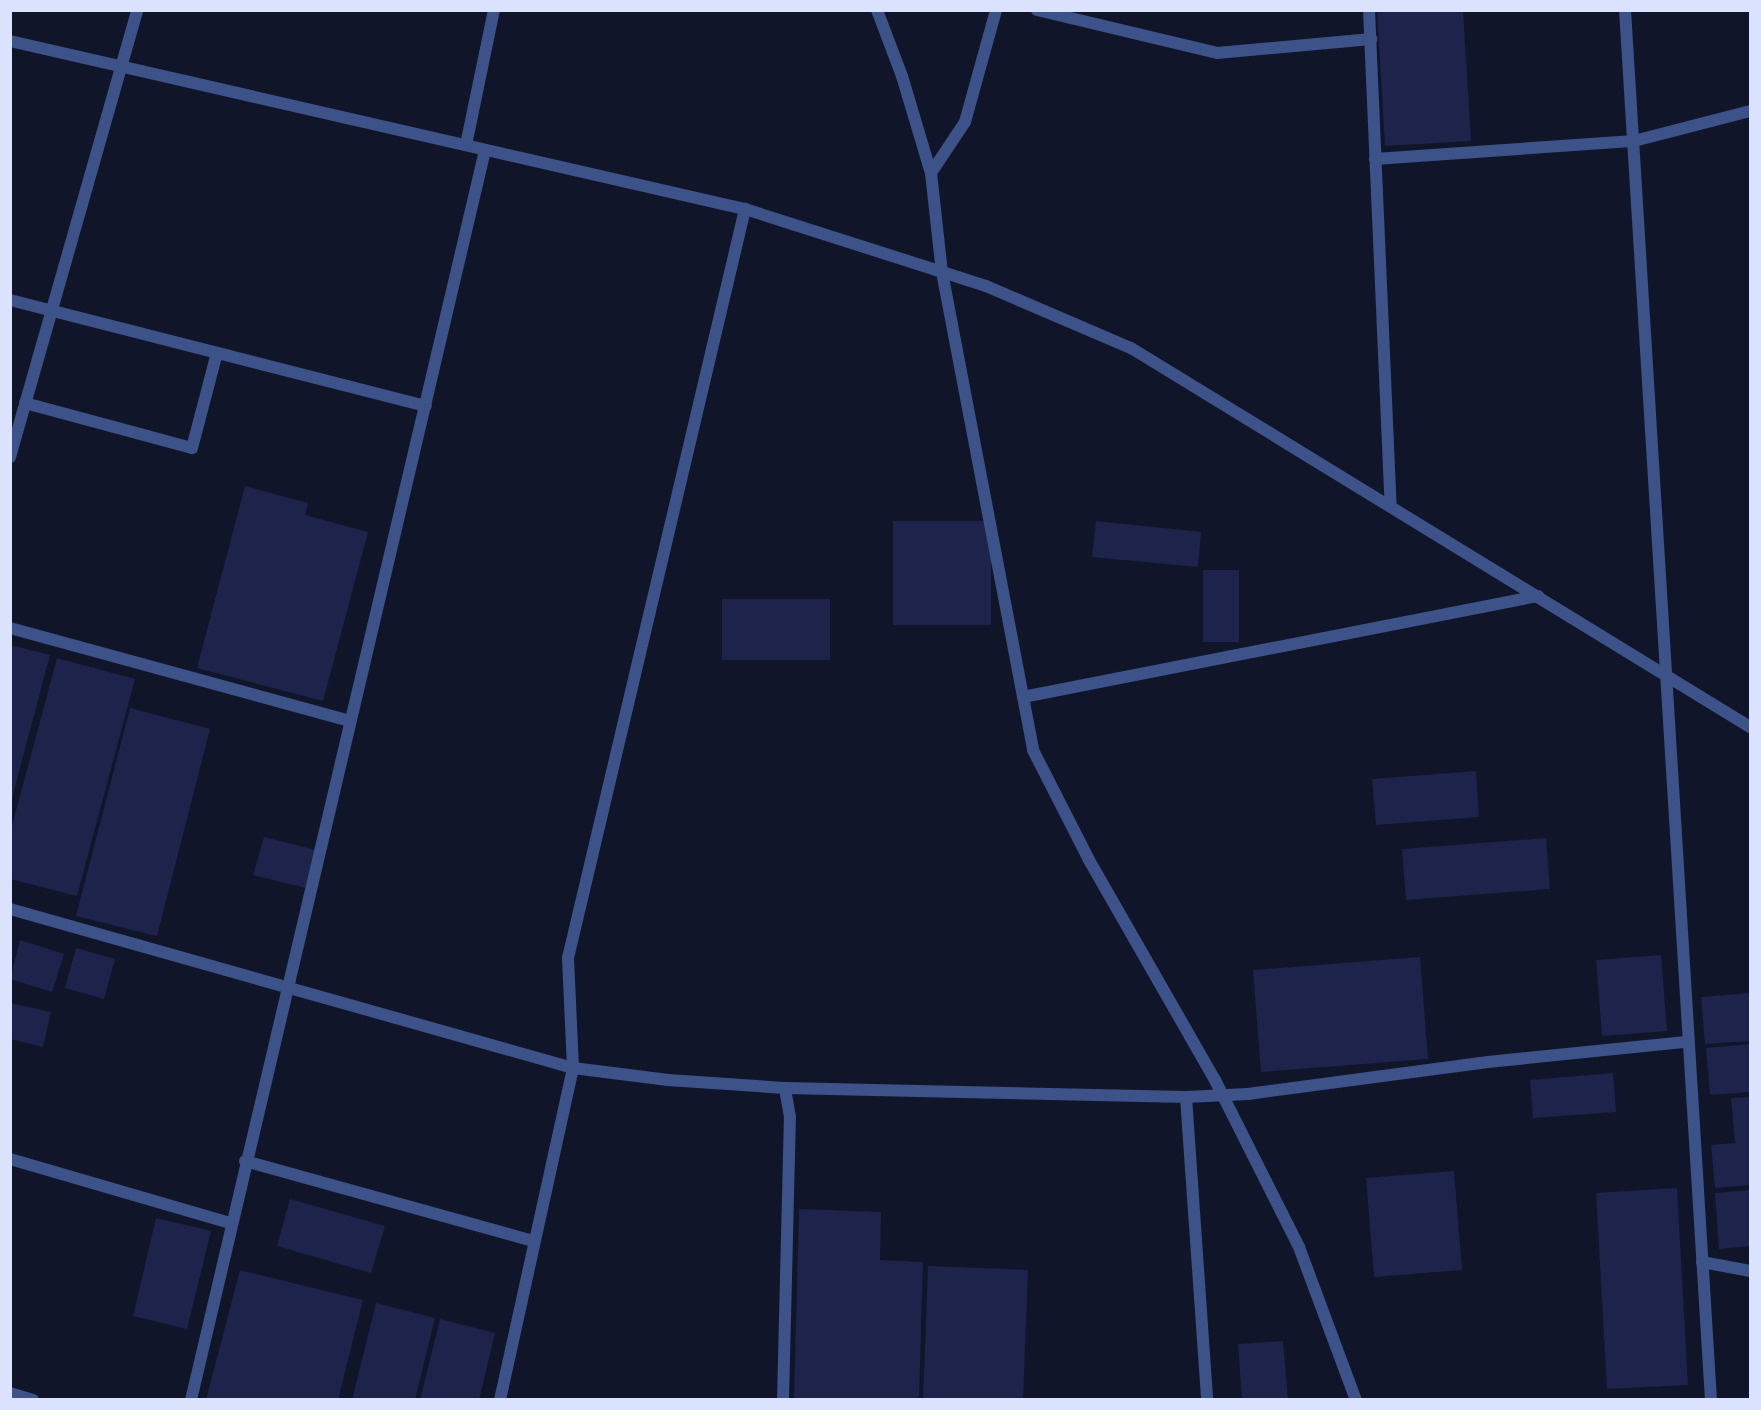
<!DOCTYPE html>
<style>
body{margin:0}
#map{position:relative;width:1761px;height:1410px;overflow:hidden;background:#11152a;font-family:Cabin,sans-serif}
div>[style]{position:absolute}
.building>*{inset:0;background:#1d234a}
.minor>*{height:12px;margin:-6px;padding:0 6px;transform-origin:6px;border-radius:6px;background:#3d5288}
.tertiary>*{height:12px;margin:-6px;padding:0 6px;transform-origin:6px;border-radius:6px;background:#3d5288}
span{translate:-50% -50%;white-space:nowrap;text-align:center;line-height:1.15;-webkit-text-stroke:4.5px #11152a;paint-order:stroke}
.frame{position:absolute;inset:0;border:12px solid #dae2fe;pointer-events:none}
</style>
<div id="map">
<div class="building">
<i style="clip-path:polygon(1377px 10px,1463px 10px,1471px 141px,1385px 146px)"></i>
<i style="clip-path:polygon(245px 486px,308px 503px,305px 515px,368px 532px,323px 701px,197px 668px)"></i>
<i style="clip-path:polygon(893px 521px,991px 521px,991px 625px,893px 625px)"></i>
<i style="clip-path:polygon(1096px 521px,1201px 532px,1198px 567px,1092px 557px)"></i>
<i style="clip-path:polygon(1203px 570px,1239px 570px,1239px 642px,1203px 642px)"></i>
<i style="clip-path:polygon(722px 599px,830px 599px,830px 660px,722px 660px)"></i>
<i style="clip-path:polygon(10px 645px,50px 655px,11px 802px,10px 802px)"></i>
<i style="clip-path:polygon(57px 658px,135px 679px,77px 896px,10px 879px,10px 833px)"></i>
<i style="clip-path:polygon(130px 708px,210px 729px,157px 936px,76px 916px)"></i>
<i style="clip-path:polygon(1476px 771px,1479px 817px,1376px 825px,1372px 779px)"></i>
<i style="clip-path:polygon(264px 837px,316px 850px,306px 888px,253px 875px)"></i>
<i style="clip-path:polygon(1546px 838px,1550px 889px,1406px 900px,1402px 849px)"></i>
<i style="clip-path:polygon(20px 940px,64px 954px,52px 992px,10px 979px)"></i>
<i style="clip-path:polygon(76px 948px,115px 959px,104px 999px,65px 988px)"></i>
<i style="clip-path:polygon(1661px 955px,1667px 1031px,1602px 1036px,1596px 960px)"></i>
<i style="clip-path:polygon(1420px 957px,1428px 1059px,1261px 1072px,1253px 970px)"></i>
<i style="clip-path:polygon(1750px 993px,1750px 1041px,1705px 1044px,1701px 997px)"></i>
<i style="clip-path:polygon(10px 1003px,51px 1012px,43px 1047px,10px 1039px)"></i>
<i style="clip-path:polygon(1750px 1044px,1750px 1092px,1710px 1095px,1706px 1048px)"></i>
<i style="clip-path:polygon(1613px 1073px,1616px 1112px,1533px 1118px,1530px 1080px)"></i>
<i style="clip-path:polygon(1750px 1097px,1750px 1185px,1715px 1188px,1711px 1145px,1735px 1143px,1731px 1098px)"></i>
<i style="clip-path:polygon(1454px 1171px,1462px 1270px,1374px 1277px,1366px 1178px)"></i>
<i style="clip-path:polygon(1677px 1188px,1688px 1385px,1607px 1389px,1596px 1193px)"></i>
<i style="clip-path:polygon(1750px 1190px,1750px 1246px,1719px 1249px,1715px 1193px)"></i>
<i style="clip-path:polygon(290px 1199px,385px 1226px,371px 1273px,277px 1246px)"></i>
<i style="clip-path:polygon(799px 1209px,881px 1212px,880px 1260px,923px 1262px,919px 1400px,794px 1400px)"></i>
<i style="clip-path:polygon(156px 1218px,211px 1231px,187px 1329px,133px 1316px)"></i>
<i style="clip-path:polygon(928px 1266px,1028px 1270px,1023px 1400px,923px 1400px)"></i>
<i style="clip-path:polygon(240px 1270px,363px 1300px,338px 1400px,206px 1400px)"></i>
<i style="clip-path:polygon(376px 1303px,435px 1318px,415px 1400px,352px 1400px)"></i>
<i style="clip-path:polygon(440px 1319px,495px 1333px,479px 1400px,420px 1400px)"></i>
<i style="clip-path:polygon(1283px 1341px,1288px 1400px,1242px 1400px,1238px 1344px)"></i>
</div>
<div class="minor">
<i style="left:877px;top:10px;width:71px;rotate:69.3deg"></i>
<i style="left:902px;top:76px;width:101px;rotate:73.4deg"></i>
<i style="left:931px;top:173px;width:100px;rotate:83.7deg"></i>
<i style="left:942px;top:272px;width:487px;rotate:79.2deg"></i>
<i style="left:1033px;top:750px;width:123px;rotate:63deg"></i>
<i style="left:1089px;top:860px;width:254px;rotate:60.2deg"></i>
<i style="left:1215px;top:1080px;width:187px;rotate:63.3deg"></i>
<i style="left:1299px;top:1247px;width:163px;rotate:69.6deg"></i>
<i style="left:1037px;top:10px;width:185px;rotate:13.4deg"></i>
<i style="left:1217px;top:53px;width:155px;rotate:-5.2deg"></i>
<i style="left:1369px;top:10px;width:496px;rotate:87.5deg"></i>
<i style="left:10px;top:41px;width:754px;rotate:12.88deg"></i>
<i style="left:745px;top:209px;width:253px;rotate:17.7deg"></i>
<i style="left:986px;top:286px;width:158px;rotate:23.2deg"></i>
<i style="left:1131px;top:348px;width:726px;rotate:31.48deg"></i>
<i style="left:466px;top:145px;width:138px;rotate:-78.3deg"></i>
<i style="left:1375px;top:159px;width:260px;rotate:-4deg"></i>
<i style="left:1634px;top:141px;width:120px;rotate:-14.5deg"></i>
<i style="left:931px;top:173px;width:61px;rotate:-56.3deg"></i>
<i style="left:965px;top:122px;width:116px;rotate:-74.5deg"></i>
<i style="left:10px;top:300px;width:429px;rotate:14.3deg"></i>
<i style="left:25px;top:403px;width:173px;rotate:15.1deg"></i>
<i style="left:192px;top:448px;width:98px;rotate:-75.3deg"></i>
<i style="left:10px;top:457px;width:465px;rotate:-74.1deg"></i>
<i style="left:10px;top:628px;width:353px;rotate:15.3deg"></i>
<i style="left:1023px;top:697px;width:525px;rotate:-11.1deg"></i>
<i style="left:10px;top:909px;width:585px;rotate:15.77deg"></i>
<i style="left:573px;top:1068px;width:96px;rotate:7.2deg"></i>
<i style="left:668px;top:1080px;width:117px;rotate:3.9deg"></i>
<i style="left:785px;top:1088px;width:401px;rotate:1.3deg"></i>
<i style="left:1186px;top:1097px;width:62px;rotate:-2.8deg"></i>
<i style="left:1248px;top:1094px;width:242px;rotate:-7.6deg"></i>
<i style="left:1488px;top:1062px;width:199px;rotate:-5.8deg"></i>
<i style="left:1186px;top:1097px;width:304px;rotate:86deg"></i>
<i style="left:10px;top:1159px;width:230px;rotate:16.2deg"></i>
<i style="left:245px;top:1161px;width:300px;rotate:15.5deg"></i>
<i style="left:1702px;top:1262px;width:49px;rotate:10.6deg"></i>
<i style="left:10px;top:1393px;width:24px;rotate:17deg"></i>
<i style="left:191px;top:1400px;width:1284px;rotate:-76.76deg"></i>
<i style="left:500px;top:1400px;width:340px;rotate:-77.6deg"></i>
<i style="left:573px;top:1068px;width:110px;rotate:-92.6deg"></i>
<i style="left:568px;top:958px;width:770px;rotate:-76.7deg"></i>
<i style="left:783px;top:1400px;width:283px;rotate:-88.6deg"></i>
<i style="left:790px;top:1117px;width:29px;rotate:-100deg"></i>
</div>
<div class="tertiary">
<i style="left:1625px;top:10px;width:1393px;rotate:86.46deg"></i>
</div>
<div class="frame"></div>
</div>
